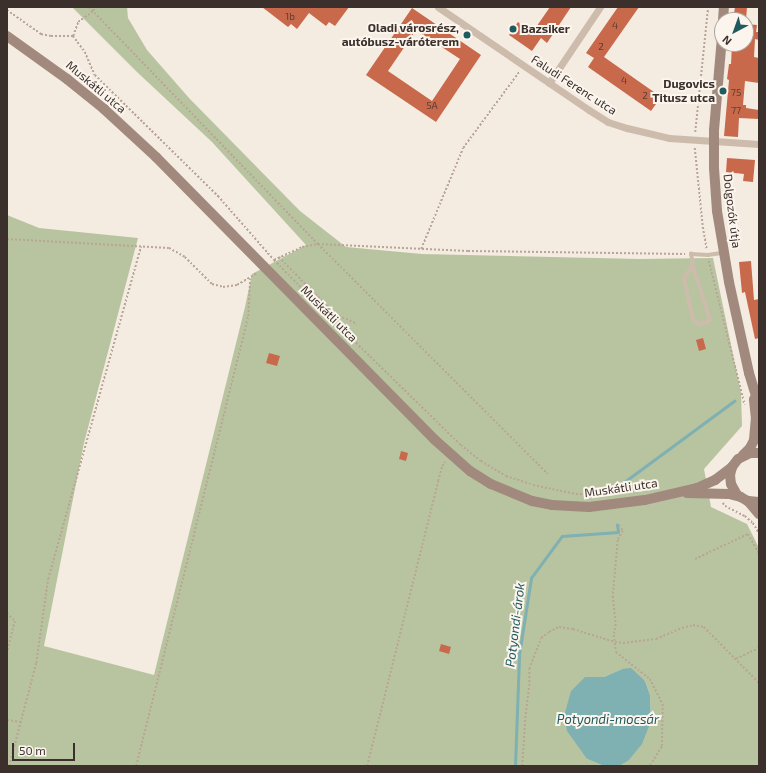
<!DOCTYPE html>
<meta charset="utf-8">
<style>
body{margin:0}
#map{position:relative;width:766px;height:773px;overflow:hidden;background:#f4ebe1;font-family:"Exo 2",sans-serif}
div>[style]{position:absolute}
.green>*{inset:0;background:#b8c4a0}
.water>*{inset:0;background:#7fb0b2}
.stream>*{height:2.5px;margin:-1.25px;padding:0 1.25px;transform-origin:1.25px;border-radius:1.25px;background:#7fb0b2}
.building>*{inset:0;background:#c8694b}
.path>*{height:1.5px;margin-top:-0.75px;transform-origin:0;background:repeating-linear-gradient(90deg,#b9a596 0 2px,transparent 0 4px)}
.lane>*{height:3.5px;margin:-1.75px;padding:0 1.75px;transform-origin:1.75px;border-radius:1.75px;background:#cdbbac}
.street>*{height:7px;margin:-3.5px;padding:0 3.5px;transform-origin:3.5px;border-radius:3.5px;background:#cdbbac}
.secondary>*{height:10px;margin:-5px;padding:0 5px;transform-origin:5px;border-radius:5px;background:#a18a7d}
.dots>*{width:11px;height:11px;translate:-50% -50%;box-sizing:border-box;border:2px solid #fbf5ee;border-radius:50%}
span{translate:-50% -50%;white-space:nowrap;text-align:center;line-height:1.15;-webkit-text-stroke:4px #fbf5ee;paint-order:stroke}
.number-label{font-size:10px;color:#5e3e33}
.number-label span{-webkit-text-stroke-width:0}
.poi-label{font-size:12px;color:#3b302b;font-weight:700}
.right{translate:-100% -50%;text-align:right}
.left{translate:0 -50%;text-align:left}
.street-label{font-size:12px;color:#3b302b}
.water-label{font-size:13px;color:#1f5a5e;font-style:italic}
.frame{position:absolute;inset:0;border:8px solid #3b302b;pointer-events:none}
.north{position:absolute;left:714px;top:12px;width:40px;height:40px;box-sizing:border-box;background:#fbf5ee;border:1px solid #aea6a0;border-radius:50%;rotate:221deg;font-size:11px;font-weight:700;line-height:16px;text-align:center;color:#3b302b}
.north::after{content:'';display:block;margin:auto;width:14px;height:18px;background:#1f5a5e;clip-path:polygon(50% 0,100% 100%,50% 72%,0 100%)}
.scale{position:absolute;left:12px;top:743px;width:63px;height:18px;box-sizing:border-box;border:2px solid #3b302b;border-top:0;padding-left:5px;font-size:12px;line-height:14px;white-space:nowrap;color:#3b302b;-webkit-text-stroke:3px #fbf5ee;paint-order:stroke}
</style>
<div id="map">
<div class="green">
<i style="clip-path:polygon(72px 7px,127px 7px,128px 18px,147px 50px,189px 98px,300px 211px,346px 247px,422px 254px,639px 259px,713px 258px,741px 393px,742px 426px,704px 469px,711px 507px,747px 524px,759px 548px,759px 766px,619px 766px,628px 761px,651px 721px,650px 695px,645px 681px,622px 669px,604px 677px,585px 677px,587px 759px,604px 766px,7px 766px,7px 215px,39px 228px,138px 238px,84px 443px,44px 646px,154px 675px,245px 307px,252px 274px,306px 245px,212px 142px,137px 72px)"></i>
</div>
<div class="water">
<i style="clip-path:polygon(631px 668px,645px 681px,650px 695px,651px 721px,642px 744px,628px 761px,619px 766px,604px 766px,587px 759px,567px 731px,564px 716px,571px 691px,585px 677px,604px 677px,622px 669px)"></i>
</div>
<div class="stream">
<i style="left:616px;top:493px;width:5px;rotate:-90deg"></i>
<i style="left:616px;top:488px;width:147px;rotate:-36.4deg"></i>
<i style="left:515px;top:766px;width:111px;rotate:-87.9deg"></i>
<i style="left:519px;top:655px;width:78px;rotate:-81.1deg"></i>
<i style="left:531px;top:578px;width:52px;rotate:-53.6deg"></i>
<i style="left:562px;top:536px;width:56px;rotate:-4.1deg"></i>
<i style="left:618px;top:532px;width:7px;rotate:-98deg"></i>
</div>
<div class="building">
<i style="clip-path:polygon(262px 7px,349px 7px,335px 26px,329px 22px,326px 26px,309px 13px,297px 29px,291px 24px,288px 27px)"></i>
<i style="clip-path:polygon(550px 7px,571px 7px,547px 43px,541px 38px,532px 51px,509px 35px,518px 22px,532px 33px)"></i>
<i style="clip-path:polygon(618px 7px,639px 7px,604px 57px,661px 97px,651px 111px,588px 67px,594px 58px,586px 53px)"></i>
<i style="clip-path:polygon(735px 7px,747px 7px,746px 20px,733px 20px)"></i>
<i style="clip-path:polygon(evenodd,412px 8px,481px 55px,436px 122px,366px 75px,412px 8px,416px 30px,460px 59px,432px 101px,388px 71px,416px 30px)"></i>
<i style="clip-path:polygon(746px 24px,757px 25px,756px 32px,759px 32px,759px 40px,755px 39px,754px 57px,759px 58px,759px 83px,745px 81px,743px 105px,746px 105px,746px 108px,759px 110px,759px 119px,739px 118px,738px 137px,724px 136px,729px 80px,727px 79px,729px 64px,731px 64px,732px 44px,746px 44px)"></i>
<i style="clip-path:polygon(727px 158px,755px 160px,753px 182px,743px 181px,744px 174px,726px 172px)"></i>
<i style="clip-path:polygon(751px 261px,754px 300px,759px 299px,759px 338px,755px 339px,745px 292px,742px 293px,739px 262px)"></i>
<i style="clip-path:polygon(703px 338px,706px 349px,699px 351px,696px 340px)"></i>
<i style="clip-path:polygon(269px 353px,280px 356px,277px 366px,266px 363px)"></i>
<i style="clip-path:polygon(401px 451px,408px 453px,406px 461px,399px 459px)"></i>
<i style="clip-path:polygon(441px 644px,451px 647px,449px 654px,439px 651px)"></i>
</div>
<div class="path">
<i style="left:89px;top:7px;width:330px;rotate:46deg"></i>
<i style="left:318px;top:244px;width:325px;rotate:45deg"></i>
<i style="left:7px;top:10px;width:42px;rotate:35.2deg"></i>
<i style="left:41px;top:34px;width:10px;rotate:11deg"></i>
<i style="left:51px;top:36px;width:22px"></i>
<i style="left:73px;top:36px;width:20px;rotate:53deg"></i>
<i style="left:85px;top:52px;width:25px;rotate:67deg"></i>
<i style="left:95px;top:75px;width:173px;rotate:44.5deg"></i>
<i style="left:218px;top:196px;width:85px;rotate:48.8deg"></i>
<i style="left:274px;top:260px;width:93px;rotate:45.4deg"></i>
<i style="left:339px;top:326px;width:170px;rotate:44.3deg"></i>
<i style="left:461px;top:445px;width:26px;rotate:39deg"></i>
<i style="left:481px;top:461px;width:29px;rotate:31deg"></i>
<i style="left:506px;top:476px;width:28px;rotate:18deg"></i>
<i style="left:533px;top:485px;width:44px;rotate:11.8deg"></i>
<i style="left:576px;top:494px;width:27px;rotate:2deg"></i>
<i style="left:73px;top:36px;width:15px;rotate:-70deg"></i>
<i style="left:78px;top:22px;width:19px;rotate:-36deg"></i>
<i style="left:93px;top:11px;width:4px;rotate:-63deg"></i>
<i style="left:695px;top:132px;width:126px;rotate:-84.1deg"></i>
<i style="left:695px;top:148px;width:79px;rotate:84.2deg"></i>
<i style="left:703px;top:227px;width:23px;rotate:80deg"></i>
<i style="left:7px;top:239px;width:162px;rotate:3.2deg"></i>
<i style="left:169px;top:248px;width:18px;rotate:29deg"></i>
<i style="left:185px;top:257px;width:38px;rotate:45deg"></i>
<i style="left:212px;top:284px;width:11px;rotate:15deg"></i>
<i style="left:223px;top:287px;width:14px;rotate:-8deg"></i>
<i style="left:237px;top:285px;width:23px;rotate:-31deg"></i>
<i style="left:421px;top:249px;width:109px;rotate:-67.4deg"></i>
<i style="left:463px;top:148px;width:94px;rotate:-53.6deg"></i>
<i style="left:279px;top:257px;width:80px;rotate:45.5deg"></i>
<i style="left:335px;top:314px;width:24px;rotate:24deg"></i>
<i style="left:274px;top:260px;width:31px;rotate:-25deg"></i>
<i style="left:302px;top:247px;width:16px;rotate:-11deg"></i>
<i style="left:318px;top:244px;width:150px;rotate:2.7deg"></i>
<i style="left:468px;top:251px;width:217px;rotate:0.8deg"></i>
<i style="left:709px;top:261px;width:148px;rotate:76deg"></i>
<i style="left:617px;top:493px;width:4px;rotate:-90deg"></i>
<i style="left:617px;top:489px;width:5px;rotate:-22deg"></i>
<i style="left:622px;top:487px;width:13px;rotate:23deg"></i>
<i style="left:723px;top:503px;width:4px;rotate:56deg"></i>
<i style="left:725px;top:506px;width:22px;rotate:27deg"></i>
<i style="left:745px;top:516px;width:11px;rotate:41deg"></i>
<i style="left:753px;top:523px;width:12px;rotate:59deg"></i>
<i style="left:619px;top:525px;width:7px;rotate:56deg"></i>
<i style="left:623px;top:531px;width:10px;rotate:119deg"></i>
<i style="left:618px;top:540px;width:56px;rotate:95.1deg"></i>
<i style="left:613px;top:596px;width:28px;rotate:84deg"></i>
<i style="left:616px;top:624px;width:11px;rotate:100deg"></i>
<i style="left:614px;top:635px;width:17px;rotate:83deg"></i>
<i style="left:616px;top:652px;width:43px;rotate:38.5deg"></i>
<i style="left:650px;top:679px;width:28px;rotate:63deg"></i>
<i style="left:663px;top:704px;width:43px;rotate:91.3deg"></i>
<i style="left:662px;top:747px;width:22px;rotate:122deg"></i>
<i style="left:695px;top:559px;width:59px;rotate:-25.3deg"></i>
<i style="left:748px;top:534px;width:22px;rotate:60deg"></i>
<i style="left:7px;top:613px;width:11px;rotate:45deg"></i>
<i style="left:15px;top:621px;width:32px;rotate:104deg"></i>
<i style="left:736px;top:659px;width:25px;rotate:-26deg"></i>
<i style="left:7px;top:720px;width:14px;rotate:8deg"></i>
<i style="left:9px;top:766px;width:106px;rotate:-75.3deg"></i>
<i style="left:36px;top:663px;width:85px;rotate:-81.9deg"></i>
<i style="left:48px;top:579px;width:345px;rotate:-74.4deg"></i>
<i style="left:136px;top:766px;width:464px;rotate:-76deg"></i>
<i style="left:248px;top:316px;width:37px;rotate:-87deg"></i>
<i style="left:367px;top:766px;width:294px;rotate:-76deg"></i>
<i style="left:438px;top:481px;width:16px;rotate:-75deg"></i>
<i style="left:442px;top:466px;width:5px;rotate:-53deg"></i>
<i style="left:522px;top:766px;width:48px;rotate:-86.4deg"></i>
<i style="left:525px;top:718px;width:32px;rotate:-83deg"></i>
<i style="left:529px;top:686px;width:17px;rotate:-90deg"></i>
<i style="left:529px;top:669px;width:33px;rotate:-69deg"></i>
<i style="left:541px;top:638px;width:10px;rotate:-37deg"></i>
<i style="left:549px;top:632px;width:11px;rotate:-27deg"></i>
<i style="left:559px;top:627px;width:14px;rotate:8deg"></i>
<i style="left:573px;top:629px;width:44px;rotate:17.2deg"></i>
<i style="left:615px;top:642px;width:8px;rotate:7deg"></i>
<i style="left:623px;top:643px;width:33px;rotate:-7deg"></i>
<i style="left:656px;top:639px;width:28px;rotate:-23deg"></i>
<i style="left:682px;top:628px;width:11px;rotate:-15deg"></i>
<i style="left:693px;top:625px;width:11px;rotate:10deg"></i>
<i style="left:704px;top:627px;width:78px;rotate:45.5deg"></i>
</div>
<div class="lane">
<i style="left:693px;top:265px;width:57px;rotate:72.5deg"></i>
<i style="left:710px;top:319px;width:5px;rotate:127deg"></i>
<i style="left:707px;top:323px;width:8px;rotate:166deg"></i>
<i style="left:699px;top:325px;width:8px;rotate:-140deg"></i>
<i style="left:693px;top:320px;width:43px;rotate:-102.1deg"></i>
<i style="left:684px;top:278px;width:16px;rotate:-55deg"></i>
<i style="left:693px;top:265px;width:11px;rotate:-100deg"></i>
<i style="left:691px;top:254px;width:17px;rotate:3deg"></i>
<i style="left:708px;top:255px;width:15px;rotate:-8deg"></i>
</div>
<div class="street">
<i style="left:438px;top:7px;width:183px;rotate:34.3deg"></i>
<i style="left:589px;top:110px;width:22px;rotate:32deg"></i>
<i style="left:608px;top:122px;width:20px;rotate:18deg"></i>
<i style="left:627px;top:128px;width:43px;rotate:13.4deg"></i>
<i style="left:669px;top:138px;width:90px;rotate:3.8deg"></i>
<i style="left:549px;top:83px;width:92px;rotate:-56.1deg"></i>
</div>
<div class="secondary">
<i style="left:723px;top:20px;width:13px;rotate:-86deg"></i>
<i style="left:7px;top:36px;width:74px;rotate:35.6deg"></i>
<i style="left:67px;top:79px;width:48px;rotate:39deg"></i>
<i style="left:104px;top:109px;width:71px;rotate:42.7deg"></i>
<i style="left:156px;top:157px;width:397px;rotate:45.4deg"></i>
<i style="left:435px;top:440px;width:47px;rotate:41.5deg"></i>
<i style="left:470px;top:471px;width:25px;rotate:32deg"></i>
<i style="left:491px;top:484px;width:44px;rotate:22.5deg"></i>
<i style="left:532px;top:501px;width:20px;rotate:11deg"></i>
<i style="left:552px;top:505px;width:37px;rotate:3deg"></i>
<i style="left:589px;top:507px;width:56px;rotate:-7.1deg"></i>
<i style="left:645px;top:500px;width:53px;rotate:-13deg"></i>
<i style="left:697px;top:488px;width:20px;rotate:-24deg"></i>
<i style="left:715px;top:480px;width:21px;rotate:-37deg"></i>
<i style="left:722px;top:37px;width:93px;rotate:94.9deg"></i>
<i style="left:714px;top:130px;width:38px;rotate:90deg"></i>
<i style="left:714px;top:168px;width:43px;rotate:86deg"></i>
<i style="left:717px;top:211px;width:72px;rotate:80.4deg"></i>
<i style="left:729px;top:282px;width:93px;rotate:77.6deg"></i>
<i style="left:749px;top:373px;width:34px;rotate:73deg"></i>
<i style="left:759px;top:453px;width:9px;rotate:180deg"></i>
<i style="left:750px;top:453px;width:13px;rotate:153deg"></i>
<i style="left:738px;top:459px;width:10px;rotate:127deg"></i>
<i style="left:732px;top:467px;width:8px;rotate:104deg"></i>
<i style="left:730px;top:475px;width:9px;rotate:84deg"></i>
<i style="left:731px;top:484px;width:13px;rotate:61deg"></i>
<i style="left:737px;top:495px;width:13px;rotate:29deg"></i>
<i style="left:748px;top:501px;width:11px;rotate:5deg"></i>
<i style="left:743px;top:455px;width:10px;rotate:-45deg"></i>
<i style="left:750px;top:448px;width:9px;rotate:-63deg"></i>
<i style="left:754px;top:440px;width:21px;rotate:-85deg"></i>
<i style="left:756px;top:419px;width:20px;rotate:-96deg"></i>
<i style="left:687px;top:493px;width:42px;rotate:1.4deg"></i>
<i style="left:729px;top:494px;width:12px;rotate:14deg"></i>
<i style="left:748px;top:501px;width:17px;rotate:50deg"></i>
</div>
<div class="dots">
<i style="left:513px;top:29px;background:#1f5a5e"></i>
<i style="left:467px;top:35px;background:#1f5a5e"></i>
<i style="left:723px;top:91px;background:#1f5a5e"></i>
</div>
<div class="number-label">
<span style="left:290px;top:17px">1b</span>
<span style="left:615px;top:26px">4</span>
<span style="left:601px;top:47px">2</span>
<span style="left:624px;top:81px">4</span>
<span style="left:736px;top:93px">75</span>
<span style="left:645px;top:96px">2</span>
<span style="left:432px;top:106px">5A</span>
<span style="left:736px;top:111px">77</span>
</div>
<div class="poi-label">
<span class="right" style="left:459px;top:35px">Oladi városrész,<br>autóbusz-váróterem</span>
<span class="left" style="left:521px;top:29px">Bazsiker</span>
<span class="right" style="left:715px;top:91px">Dugovics<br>Titusz utca</span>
</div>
<div class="street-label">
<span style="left:574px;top:85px;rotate:33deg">Faludi Ferenc utca</span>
<span style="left:96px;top:87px;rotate:40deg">Muskátli utca</span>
<span style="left:732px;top:211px;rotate:83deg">Dolgozók útja</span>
<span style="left:329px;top:314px;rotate:45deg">Muskátli utca</span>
<span style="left:621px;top:488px;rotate:-8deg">Muskátli utca</span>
</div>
<div class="water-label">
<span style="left:515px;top:625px;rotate:-83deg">Potyondi-árok</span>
<span style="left:608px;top:719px">Potyondi-mocsár</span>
</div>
<div class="frame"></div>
<div class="north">N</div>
<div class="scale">50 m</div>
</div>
